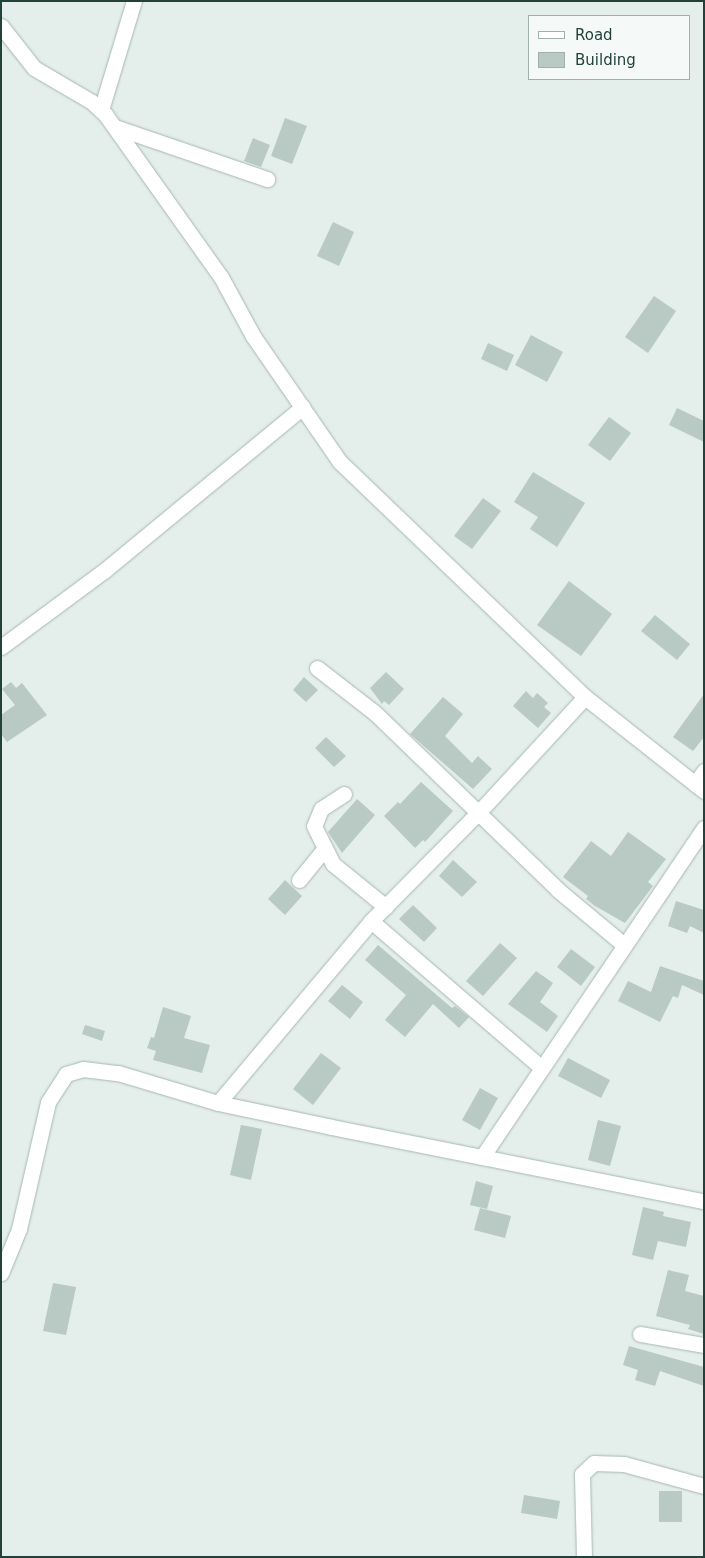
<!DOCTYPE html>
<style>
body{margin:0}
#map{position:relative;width:705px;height:1558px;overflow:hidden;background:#e4eeeb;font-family:"DejaVu Sans",sans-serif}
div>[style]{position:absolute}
.building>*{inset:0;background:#b9c9c4}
.roads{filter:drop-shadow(0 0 1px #a6b7b3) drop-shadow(0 0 1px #a6b7b3)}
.street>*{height:15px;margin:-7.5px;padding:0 7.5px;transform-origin:7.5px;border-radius:7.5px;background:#fff}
span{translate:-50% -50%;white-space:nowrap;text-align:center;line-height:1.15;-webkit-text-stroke:4px #f5faf8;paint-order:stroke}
.frame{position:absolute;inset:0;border:2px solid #22413b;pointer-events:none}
.legend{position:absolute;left:528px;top:15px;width:162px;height:65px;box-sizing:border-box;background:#f5faf8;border:1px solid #a1b0ac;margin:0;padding:6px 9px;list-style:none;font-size:15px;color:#22413b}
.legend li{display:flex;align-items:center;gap:10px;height:25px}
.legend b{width:25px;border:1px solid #a1b0ac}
</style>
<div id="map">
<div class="building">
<i style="clip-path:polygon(285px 118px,307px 126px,292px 164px,271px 156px)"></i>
<i style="clip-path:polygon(253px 138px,270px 145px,261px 167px,244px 161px)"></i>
<i style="clip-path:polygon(333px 222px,354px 232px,339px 266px,317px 256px)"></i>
<i style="clip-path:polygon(654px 296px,676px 311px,648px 353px,625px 337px)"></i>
<i style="clip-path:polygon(531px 335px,563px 352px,547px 382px,515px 365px)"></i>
<i style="clip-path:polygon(488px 343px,514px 355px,507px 371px,481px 359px)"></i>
<i style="clip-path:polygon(677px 408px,704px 421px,704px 442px,669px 425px)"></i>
<i style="clip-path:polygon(609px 417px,631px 433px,610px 461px,588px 445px)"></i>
<i style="clip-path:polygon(533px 472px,585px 503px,557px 547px,530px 529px,538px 517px,514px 502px)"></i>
<i style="clip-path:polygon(483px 498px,501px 511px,472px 549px,454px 536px)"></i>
<i style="clip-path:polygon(569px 581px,612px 614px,581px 656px,537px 625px)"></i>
<i style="clip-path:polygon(655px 615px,690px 644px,677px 660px,641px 631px)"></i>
<i style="clip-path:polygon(386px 672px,404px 689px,389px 705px,384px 701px,382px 704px,370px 688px)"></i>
<i style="clip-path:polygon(304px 677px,318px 690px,306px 702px,293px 690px)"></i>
<i style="clip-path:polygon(11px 682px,16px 688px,22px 683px,47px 715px,7px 742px,1px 734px,1px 715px,15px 705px,2px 689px)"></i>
<i style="clip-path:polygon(526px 691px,533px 698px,537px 693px,548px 703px,544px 707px,551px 713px,538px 728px,513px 706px)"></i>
<i style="clip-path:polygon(704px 694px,704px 737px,693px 751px,673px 737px)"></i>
<i style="clip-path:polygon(443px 697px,463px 714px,445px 736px,472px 763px,478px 756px,492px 769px,473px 789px,410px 734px)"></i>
<i style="clip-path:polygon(326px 737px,346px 756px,334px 767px,315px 748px)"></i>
<i style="clip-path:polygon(421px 782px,453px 811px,425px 842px,423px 840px,415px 848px,384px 816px,398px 802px,400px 804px)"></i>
<i style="clip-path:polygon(357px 799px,375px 815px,342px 853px,328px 832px)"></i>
<i style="clip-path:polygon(628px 832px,666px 859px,648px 882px,653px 886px,625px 923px,595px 906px,586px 899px,588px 896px,563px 877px,591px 841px,611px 856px)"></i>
<i style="clip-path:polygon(453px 860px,477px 882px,462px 897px,439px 876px)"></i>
<i style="clip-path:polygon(285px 880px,302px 896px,285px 915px,268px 899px)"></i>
<i style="clip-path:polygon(676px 901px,704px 910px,704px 933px,690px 926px,687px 933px,668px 926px)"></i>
<i style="clip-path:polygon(413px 905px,437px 928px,424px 942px,399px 919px)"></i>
<i style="clip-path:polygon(500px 943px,517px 958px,483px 996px,466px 981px)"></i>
<i style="clip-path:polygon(378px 945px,452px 1008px,455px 1006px,469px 1017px,459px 1028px,433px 1004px,405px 1037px,385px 1020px,406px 995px,365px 960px)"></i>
<i style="clip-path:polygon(571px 949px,595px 967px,581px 986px,557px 967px)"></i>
<i style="clip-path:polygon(660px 966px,704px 981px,704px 995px,682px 985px,678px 998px,673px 996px,660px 1022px,618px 1001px,628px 981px,651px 992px)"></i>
<i style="clip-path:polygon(536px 971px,553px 983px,540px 1002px,558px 1016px,547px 1032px,508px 1004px)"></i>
<i style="clip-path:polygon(342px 985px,363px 1002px,350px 1019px,328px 1001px)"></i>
<i style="clip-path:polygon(163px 1007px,191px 1016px,184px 1038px,210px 1045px,202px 1073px,153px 1060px,156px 1051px,147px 1048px,151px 1037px,154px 1038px)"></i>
<i style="clip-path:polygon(85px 1025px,105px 1031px,102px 1041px,82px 1034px)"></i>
<i style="clip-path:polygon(321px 1053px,341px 1068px,313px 1105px,293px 1089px)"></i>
<i style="clip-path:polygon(568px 1058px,610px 1080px,601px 1098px,558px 1076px)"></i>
<i style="clip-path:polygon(480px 1088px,498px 1098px,480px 1130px,462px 1120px)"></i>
<i style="clip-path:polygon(598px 1120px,621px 1126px,610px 1166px,588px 1160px)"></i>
<i style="clip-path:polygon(241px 1125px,262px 1129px,251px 1180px,230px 1175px)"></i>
<i style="clip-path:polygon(476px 1181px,493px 1186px,487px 1209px,470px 1205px)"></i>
<i style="clip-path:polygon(643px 1207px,664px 1212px,663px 1216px,691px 1222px,686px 1247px,658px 1241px,653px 1260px,632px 1255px)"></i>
<i style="clip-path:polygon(480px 1208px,511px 1216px,505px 1238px,474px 1230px)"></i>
<i style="clip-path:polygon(668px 1270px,689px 1275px,685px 1291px,704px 1296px,704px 1334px,688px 1329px,690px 1325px,656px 1316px)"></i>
<i style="clip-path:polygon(53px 1283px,76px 1287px,66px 1335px,43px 1331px)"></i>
<i style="clip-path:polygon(629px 1346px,704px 1367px,704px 1386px,660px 1371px,655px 1386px,635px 1380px,638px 1370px,623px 1365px)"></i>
<i style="clip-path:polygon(659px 1491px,682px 1491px,682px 1522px,659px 1522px)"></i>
<i style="clip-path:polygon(524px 1495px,560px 1501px,557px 1519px,521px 1513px)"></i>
</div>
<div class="roads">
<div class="street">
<i style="left:1px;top:26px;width:53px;rotate:51.8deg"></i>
<i style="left:34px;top:68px;width:67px;rotate:30.4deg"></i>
<i style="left:92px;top:102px;width:18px;rotate:43deg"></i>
<i style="left:105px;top:114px;width:200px;rotate:54.6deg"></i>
<i style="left:221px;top:277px;width:67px;rotate:61.5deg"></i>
<i style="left:253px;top:336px;width:153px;rotate:55.4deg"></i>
<i style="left:340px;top:462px;width:339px;rotate:43.8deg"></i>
<i style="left:585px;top:697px;width:152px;rotate:38.3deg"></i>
<i style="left:101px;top:110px;width:114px;rotate:-73.2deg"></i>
<i style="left:115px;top:127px;width:161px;rotate:18.9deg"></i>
<i style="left:1px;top:647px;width:129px;rotate:-36.5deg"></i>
<i style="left:105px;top:570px;width:256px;rotate:-39.5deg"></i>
<i style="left:317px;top:668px;width:73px;rotate:37.8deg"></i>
<i style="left:375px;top:713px;width:255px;rotate:44deg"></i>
<i style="left:558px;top:890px;width:86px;rotate:39.8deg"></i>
<i style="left:695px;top:784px;width:16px;rotate:-55deg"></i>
<i style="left:344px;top:794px;width:27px;rotate:147deg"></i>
<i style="left:321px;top:809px;width:18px;rotate:112deg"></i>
<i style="left:314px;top:826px;width:42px;rotate:63.4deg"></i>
<i style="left:333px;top:864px;width:68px;rotate:39.1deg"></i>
<i style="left:299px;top:880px;width:41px;rotate:-50.9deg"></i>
<i style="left:371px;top:921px;width:224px;rotate:40.7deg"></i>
<i style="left:218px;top:1103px;width:238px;rotate:-49.9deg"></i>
<i style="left:371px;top:921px;width:151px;rotate:-45.3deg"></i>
<i style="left:477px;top:814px;width:159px;rotate:-47.3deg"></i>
<i style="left:482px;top:1157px;width:397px;rotate:-56deg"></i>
<i style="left:1px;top:1273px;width:48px;rotate:-67.8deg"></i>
<i style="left:19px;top:1229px;width:130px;rotate:-77.1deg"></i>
<i style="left:48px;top:1102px;width:33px;rotate:-57deg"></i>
<i style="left:66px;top:1074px;width:18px;rotate:-16deg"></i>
<i style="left:83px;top:1069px;width:35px;rotate:7deg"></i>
<i style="left:118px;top:1073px;width:104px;rotate:16.7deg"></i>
<i style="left:218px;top:1103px;width:116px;rotate:11.9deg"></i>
<i style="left:332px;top:1127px;width:379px;rotate:11.3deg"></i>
<i style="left:640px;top:1334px;width:65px;rotate:9.8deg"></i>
<i style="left:584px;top:1557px;width:83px;rotate:-91.4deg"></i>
<i style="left:582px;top:1474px;width:16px;rotate:-43deg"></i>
<i style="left:594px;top:1463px;width:30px;rotate:2deg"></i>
<i style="left:624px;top:1464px;width:83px;rotate:15.4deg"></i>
</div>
</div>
<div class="frame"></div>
<ul class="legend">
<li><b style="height:6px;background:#fff"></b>Road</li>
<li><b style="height:14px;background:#b9c9c4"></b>Building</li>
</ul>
</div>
